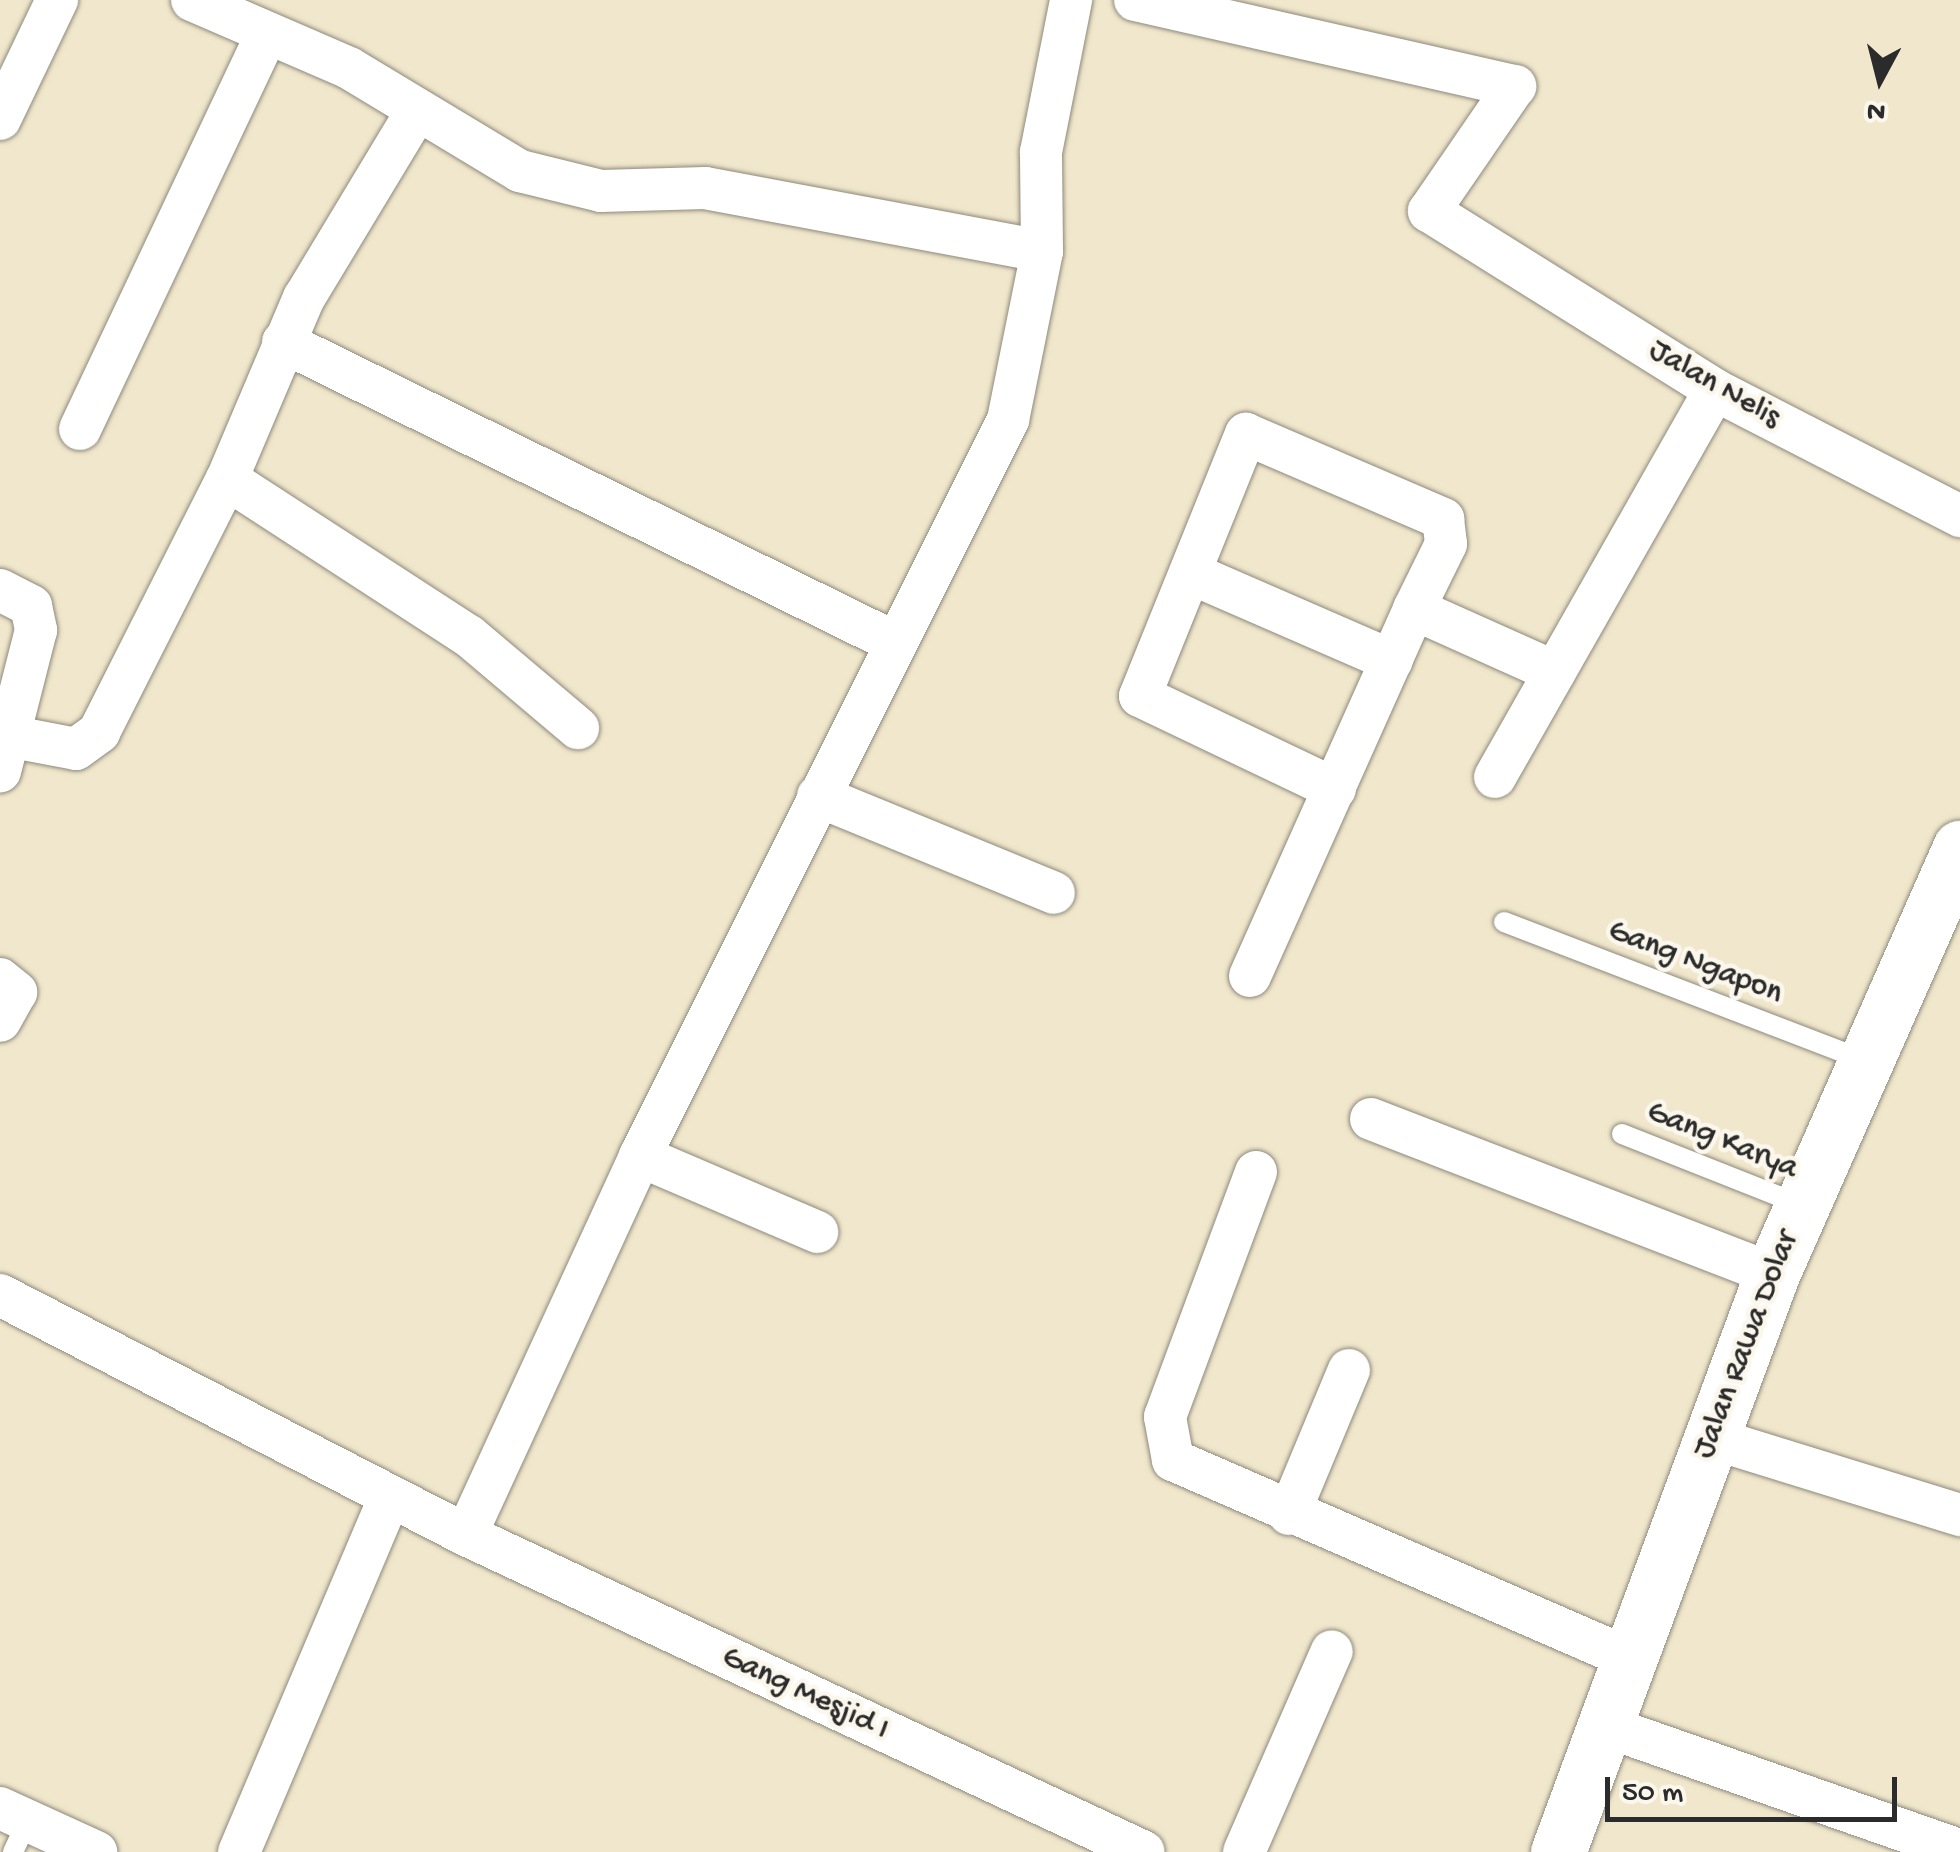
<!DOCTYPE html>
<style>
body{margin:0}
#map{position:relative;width:1960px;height:1852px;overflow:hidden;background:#f0e7cc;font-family:"Gochi Hand",sans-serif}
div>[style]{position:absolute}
.roads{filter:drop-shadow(0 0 2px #8e897c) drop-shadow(0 0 2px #8e897c)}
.lane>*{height:20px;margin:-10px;padding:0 10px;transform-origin:10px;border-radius:10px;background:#fff}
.street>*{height:42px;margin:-21px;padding:0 21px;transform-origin:21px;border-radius:21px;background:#fff}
.secondary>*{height:55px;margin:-27.5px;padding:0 27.5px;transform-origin:27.5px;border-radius:27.5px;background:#fff}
span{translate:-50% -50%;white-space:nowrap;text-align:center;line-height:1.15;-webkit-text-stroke:9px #fbf7ec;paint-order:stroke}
.street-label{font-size:32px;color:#2b2b2b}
.north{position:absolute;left:1830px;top:30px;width:100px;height:100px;-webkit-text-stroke:8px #fbf7ec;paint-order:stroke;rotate:187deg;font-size:28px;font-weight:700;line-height:40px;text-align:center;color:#2b2b2b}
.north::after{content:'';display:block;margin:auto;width:35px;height:45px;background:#2b2b2b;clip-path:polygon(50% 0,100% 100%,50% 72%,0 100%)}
.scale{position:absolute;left:1605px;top:1777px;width:292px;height:45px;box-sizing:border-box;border:5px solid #2b2b2b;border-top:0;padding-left:12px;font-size:30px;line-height:35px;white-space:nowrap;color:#2b2b2b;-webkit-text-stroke:8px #fbf7ec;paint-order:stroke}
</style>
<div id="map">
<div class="roads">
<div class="lane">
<i style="left:1504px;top:922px;width:385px;rotate:21deg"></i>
<i style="left:1622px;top:1134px;width:190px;rotate:21.6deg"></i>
<i style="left:13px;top:1852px;width:35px;rotate:-65deg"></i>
</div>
<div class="street">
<i style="left:192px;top:0;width:171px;rotate:23.4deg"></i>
<i style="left:349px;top:68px;width:200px;rotate:31.1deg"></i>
<i style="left:520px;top:171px;width:83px;rotate:13.9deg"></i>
<i style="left:601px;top:191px;width:104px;rotate:-1.7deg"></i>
<i style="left:705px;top:188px;width:343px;rotate:10.6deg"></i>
<i style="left:1135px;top:0;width:390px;rotate:12.8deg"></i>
<i style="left:1515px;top:86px;width:152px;rotate:124.5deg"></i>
<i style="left:1429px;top:211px;width:337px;rotate:32deg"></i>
<i style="left:1715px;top:390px;width:276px;rotate:27.2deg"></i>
<i style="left:0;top:119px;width:132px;rotate:-64.4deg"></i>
<i style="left:283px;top:342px;width:681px;rotate:26.15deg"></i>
<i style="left:80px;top:429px;width:437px;rotate:-64.7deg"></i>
<i style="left:227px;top:479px;width:288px;rotate:33deg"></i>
<i style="left:469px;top:636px;width:143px;rotate:40.2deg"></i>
<i style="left:1190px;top:573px;width:220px;rotate:23.5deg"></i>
<i style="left:0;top:590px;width:35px;rotate:27deg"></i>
<i style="left:31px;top:606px;width:25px;rotate:78deg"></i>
<i style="left:36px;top:630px;width:146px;rotate:104.3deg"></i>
<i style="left:8px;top:736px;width:69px;rotate:10.8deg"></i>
<i style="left:76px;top:749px;width:29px;rotate:-36deg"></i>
<i style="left:99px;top:732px;width:284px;rotate:-63.2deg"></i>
<i style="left:227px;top:479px;width:197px;rotate:-67deg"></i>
<i style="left:304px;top:298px;width:215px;rotate:-58.9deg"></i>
<i style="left:1495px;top:777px;width:445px;rotate:-60.4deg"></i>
<i style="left:1335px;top:789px;width:216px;rotate:-154.5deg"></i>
<i style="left:1140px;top:696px;width:283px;rotate:-68deg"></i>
<i style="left:1246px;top:434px;width:215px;rotate:23.3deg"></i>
<i style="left:1443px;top:519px;width:25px;rotate:83deg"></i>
<i style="left:1446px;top:544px;width:72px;rotate:116.2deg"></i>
<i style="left:818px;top:796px;width:255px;rotate:22.3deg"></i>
<i style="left:1250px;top:976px;width:402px;rotate:-65.9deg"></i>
<i style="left:1414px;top:609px;width:154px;rotate:24.1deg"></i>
<i style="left:0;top:979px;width:21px;rotate:39deg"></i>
<i style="left:16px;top:992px;width:33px;rotate:119deg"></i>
<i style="left:1371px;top:1119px;width:430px;rotate:21.1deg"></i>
<i style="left:640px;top:1156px;width:193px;rotate:23.2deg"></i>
<i style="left:1256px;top:1172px;width:261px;rotate:110.4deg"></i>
<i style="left:1165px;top:1417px;width:44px;rotate:79.5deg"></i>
<i style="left:1173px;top:1460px;width:498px;rotate:23.5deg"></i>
<i style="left:0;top:1295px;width:524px;rotate:27.25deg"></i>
<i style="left:466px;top:1535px;width:748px;rotate:25.06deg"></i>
<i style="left:1711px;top:1438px;width:261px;rotate:17.2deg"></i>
<i style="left:1289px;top:1514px;width:156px;rotate:-67.4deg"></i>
<i style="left:466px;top:1535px;width:417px;rotate:-65.3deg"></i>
<i style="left:640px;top:1156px;width:823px;rotate:-63.43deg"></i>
<i style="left:1008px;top:420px;width:172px;rotate:-78.6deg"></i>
<i style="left:1042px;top:251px;width:99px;rotate:-90.6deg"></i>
<i style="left:1041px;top:152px;width:155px;rotate:-78.8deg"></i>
<i style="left:1605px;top:1726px;width:376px;rotate:19.3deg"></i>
<i style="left:0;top:1808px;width:106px;rotate:24.6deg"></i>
<i style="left:239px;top:1852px;width:386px;rotate:-67deg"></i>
<i style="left:1244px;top:1852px;width:219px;rotate:-66.4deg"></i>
</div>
<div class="secondary">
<i style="left:1558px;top:1852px;width:616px;rotate:-69.68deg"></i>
<i style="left:1772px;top:1274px;width:466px;rotate:-66.2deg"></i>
</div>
</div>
<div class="street-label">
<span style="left:1714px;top:385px;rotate:30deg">Jalan Nelis</span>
<span style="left:1695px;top:963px;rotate:21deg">Gang Ngapon</span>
<span style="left:1722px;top:1141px;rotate:22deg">Gang Karya</span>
<span style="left:1747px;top:1345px;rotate:-69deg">Jalan Rawa Dolar</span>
<span style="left:805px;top:1694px;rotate:25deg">Gang Mesjid I</span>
</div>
<div class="north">N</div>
<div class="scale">50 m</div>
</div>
